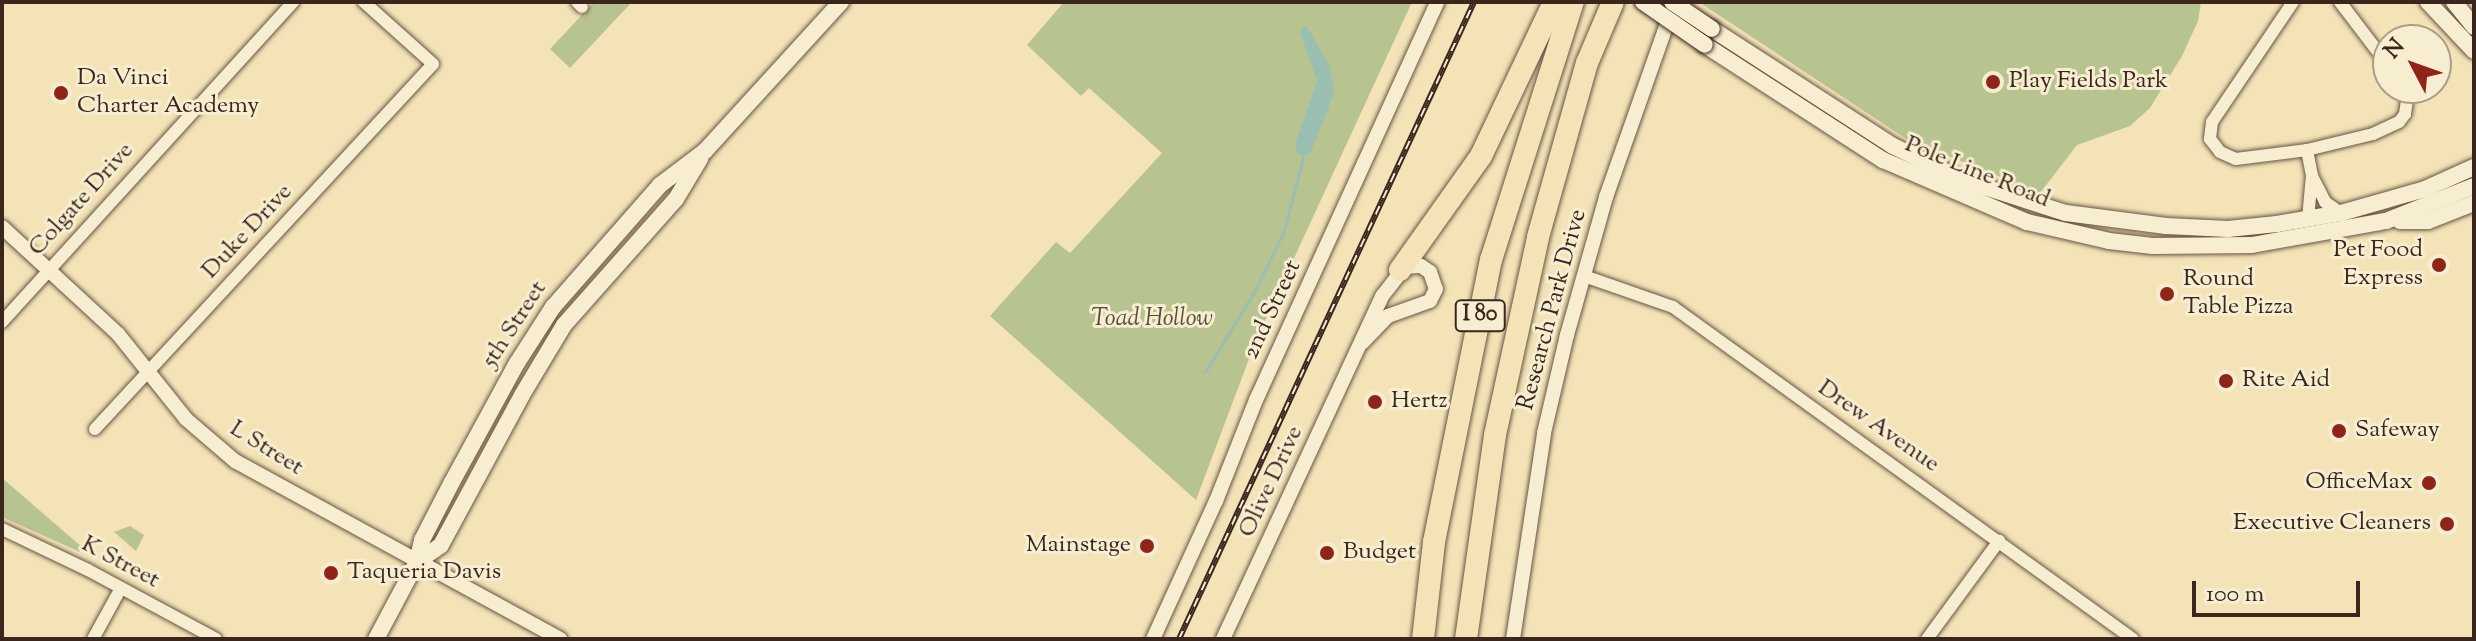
<!DOCTYPE html>
<style>
body{margin:0}
#map{position:relative;width:2476px;height:641px;overflow:hidden;background:#f3e3b7;font-family:"Sorts Mill Goudy",serif}
div>[style]{position:absolute}
.green>*{inset:0;background:#b8c490}
.water>*{inset:0;background:#9bbeb2}
.stream>*{height:3px;margin:-1.5px;padding:0 1.5px;transform-origin:1.5px;border-radius:1.5px;background:#9bbeb2}
.roads{filter:drop-shadow(0 0 2px #685544) drop-shadow(0 0 2px #685544)}
.minor>*{height:12px;margin:-6px;padding:0 6px;transform-origin:6px;border-radius:6px;background:#f7edd0}
.tertiary>*{height:14px;margin:-7px;padding:0 7px;transform-origin:7px;border-radius:7px;background:#f7edd0}
.secondary>*{height:16px;margin:-8px;padding:0 8px;transform-origin:8px;border-radius:8px;background:#f7edd0}
.motorway>*{height:22px;margin:-11px;padding:0 11px;transform-origin:11px;border-radius:11px;background:#f3e3b7}
.rail>*{height:6px;margin-top:-3px;transform-origin:0;background:repeating-linear-gradient(90deg,#f7edd0 0 9px,#3a261d 0 18px);box-sizing:border-box;border-block:2px solid #3a261d}
.bridges{filter:drop-shadow(0 0 2px #3a261d) drop-shadow(0 0 2px #3a261d)}
.secondary-bridge>*{height:16px;margin:-8px;padding:0 8px;transform-origin:8px;border-radius:8px;background:#f7edd0}
.dots>*{width:22px;height:22px;translate:-50% -50%;box-sizing:border-box;border:4px solid #f7edd0;border-radius:50%}
span{translate:-50% -50%;white-space:nowrap;text-align:center;line-height:1.15;-webkit-text-stroke:6px #f7edd0;paint-order:stroke}
.shield-label span{padding:2px 6px;background:#f7edd0;border:2px solid;border-radius:6px;-webkit-text-stroke-width:0}
.shield-label{font-size:22px;color:#3a261d;font-weight:700}
.poi-label{font-size:24px;color:#3a261d}
.left{translate:0 -50%;text-align:left}
.right{translate:-100% -50%;text-align:right}
.street-label{font-size:24px;color:#3a261d}
.park-label{font-size:24px;color:#5a4e3a;font-style:italic}
.frame{position:absolute;inset:0;border:4px solid #3a261d;pointer-events:none}
.north{position:absolute;left:2372px;top:24px;width:80px;height:80px;box-sizing:border-box;background:#f7edd0;border:2px solid #ab9d88;border-radius:50%;rotate:311deg;font-size:22px;font-weight:700;line-height:32px;text-align:center;color:#3a261d}
.north::after{content:'';display:block;margin:auto;width:28px;height:36px;background:#8f2418;clip-path:polygon(50% 0,100% 100%,50% 72%,0 100%)}
.scale{position:absolute;left:2192px;top:581px;width:168px;height:36px;box-sizing:border-box;border:4px solid #3a261d;border-top:0;padding-left:10px;font-size:24px;line-height:28px;white-space:nowrap;color:#3a261d;-webkit-text-stroke:6px #f7edd0;paint-order:stroke}
</style>
<div id="map">
<div class="green">
<i style="clip-path:polygon(594px 2px,632px 2px,570px 68px,550px 49px)"></i>
<i style="clip-path:polygon(1064px 2px,1412px 2px,1255px 343px,1196px 500px,990px 316px,1056px 242px,1070px 253px,1162px 153px,1089px 88px,1081px 96px,1027px 45px)"></i>
<i style="clip-path:polygon(1699px 2px,2201px 2px,2198px 21px,2182px 56px,2150px 108px,2130px 126px,2077px 145px,2040px 193px,1908px 140px)"></i>
<i style="clip-path:polygon(2px 478px,82px 547px,80px 552px,2px 517px)"></i>
<i style="clip-path:polygon(130px 526px,144px 535px,136px 551px,114px 532px)"></i>
</div>
<div class="water">
<i style="clip-path:polygon(1306px 25px,1330px 66px,1334px 93px,1311px 152px,1303px 157px,1296px 153px,1296px 142px,1317px 81px,1300px 32px)"></i>
</div>
<div class="stream">
<i style="left:1205px;top:372px;width:92px;rotate:-58.4deg"></i>
<i style="left:1253px;top:294px;width:70px;rotate:-63.8deg"></i>
<i style="left:1284px;top:231px;width:76px;rotate:-75.6deg"></i>
</div>
<div class="roads">
<div class="minor">
<i style="left:577px;top:2px;width:7px;rotate:45deg"></i>
<i style="left:2293px;top:2px;width:145px;rotate:124deg"></i>
<i style="left:2212px;top:122px;width:17px;rotate:97deg"></i>
<i style="left:2210px;top:139px;width:16px;rotate:52deg"></i>
<i style="left:2220px;top:152px;width:17px;rotate:24deg"></i>
<i style="left:2236px;top:159px;width:72px;rotate:-7.2deg"></i>
<i style="left:2307px;top:150px;width:68px;rotate:-13.6deg"></i>
<i style="left:2373px;top:134px;width:29px;rotate:-25deg"></i>
<i style="left:2399px;top:122px;width:10px;rotate:-53deg"></i>
<i style="left:2405px;top:114px;width:15px;rotate:-82deg"></i>
<i style="left:2407px;top:99px;width:12px;rotate:-110deg"></i>
<i style="left:2340px;top:2px;width:79px;rotate:52.7deg"></i>
<i style="left:2307px;top:150px;width:25px;rotate:79deg"></i>
<i style="left:2312px;top:175px;width:44px;rotate:95.2deg"></i>
<i style="left:2313px;top:178px;width:27px;rotate:63deg"></i>
<i style="left:2325px;top:202px;width:19px;rotate:35deg"></i>
<i style="left:1584px;top:276px;width:94px;rotate:19.2deg"></i>
<i style="left:1673px;top:307px;width:567px;rotate:35.82deg"></i>
<i style="left:2px;top:322px;width:433px;rotate:-47.7deg"></i>
<i style="left:95px;top:429px;width:497px;rotate:-47.2deg"></i>
<i style="left:433px;top:64px;width:93px;rotate:-138.1deg"></i>
<i style="left:2px;top:529px;width:95px;rotate:25.5deg"></i>
<i style="left:88px;top:570px;width:145px;rotate:28.3deg"></i>
<i style="left:93px;top:639px;width:58px;rotate:-61.2deg"></i>
<i style="left:1927px;top:639px;width:122px;rotate:-53.7deg"></i>
</div>
<div class="tertiary">
<i style="left:2px;top:227px;width:158px;rotate:42.7deg"></i>
<i style="left:118px;top:334px;width:109px;rotate:51.3deg"></i>
<i style="left:186px;top:419px;width:65px;rotate:40.6deg"></i>
<i style="left:235px;top:461px;width:371px;rotate:28.7deg"></i>
<i style="left:1153px;top:639px;width:152px;rotate:-65.5deg"></i>
<i style="left:1216px;top:501px;width:109px;rotate:-68.4deg"></i>
<i style="left:1256px;top:400px;width:437px;rotate:-65.5deg"></i>
<i style="left:1223px;top:639px;width:379px;rotate:-65.1deg"></i>
<i style="left:1383px;top:295px;width:36px;rotate:-52deg"></i>
<i style="left:1405px;top:267px;width:16px;rotate:-4deg"></i>
<i style="left:1421px;top:266px;width:11px;rotate:34deg"></i>
<i style="left:1430px;top:272px;width:18px;rotate:71deg"></i>
<i style="left:1436px;top:289px;width:13px;rotate:117deg"></i>
<i style="left:1430px;top:301px;width:45px;rotate:160.3deg"></i>
<i style="left:1388px;top:316px;width:37px;rotate:134deg"></i>
<i style="left:1513px;top:639px;width:208px;rotate:-81.4deg"></i>
<i style="left:1544px;top:433px;width:101px;rotate:-76.8deg"></i>
<i style="left:1567px;top:335px;width:143px;rotate:-74.2deg"></i>
<i style="left:1606px;top:197px;width:198px;rotate:-70.6deg"></i>
</div>
<div class="secondary">
<i style="left:2428px;top:2px;width:67px;rotate:46.8deg"></i>
<i style="left:2454px;top:2px;width:32px;rotate:51deg"></i>
<i style="left:1712px;top:29px;width:213px;rotate:32.9deg"></i>
<i style="left:1891px;top:145px;width:80px;rotate:25.9deg"></i>
<i style="left:1963px;top:180px;width:108px;rotate:17.8deg"></i>
<i style="left:2066px;top:213px;width:101px;rotate:7.4deg"></i>
<i style="left:2166px;top:226px;width:62px;rotate:2.8deg"></i>
<i style="left:2228px;top:229px;width:49px;rotate:-5.8deg"></i>
<i style="left:2277px;top:224px;width:65px;rotate:-9.8deg"></i>
<i style="left:2341px;top:213px;width:87px;rotate:-15.9deg"></i>
<i style="left:2425px;top:189px;width:54px;rotate:-24.2deg"></i>
<i style="left:1705px;top:45px;width:212px;rotate:32.9deg"></i>
<i style="left:1883px;top:160px;width:157px;rotate:23.3deg"></i>
<i style="left:2027px;top:222px;width:84px;rotate:13deg"></i>
<i style="left:2109px;top:241px;width:44px;rotate:6.5deg"></i>
<i style="left:2153px;top:246px;width:99px;rotate:-0.6deg"></i>
<i style="left:2252px;top:245px;width:136px;rotate:-10.2deg"></i>
<i style="left:2386px;top:221px;width:95px;rotate:-21.7deg"></i>
<i style="left:2400px;top:221px;width:28px"></i>
<i style="left:2428px;top:221px;width:49px;rotate:-21.4deg"></i>
<i style="left:417px;top:562px;width:29px;rotate:-35deg"></i>
<i style="left:441px;top:545px;width:170px;rotate:-61.6deg"></i>
<i style="left:522px;top:395px;width:82px;rotate:-59deg"></i>
<i style="left:564px;top:325px;width:169px;rotate:-48.4deg"></i>
<i style="left:676px;top:199px;width:47px;rotate:-59deg"></i>
<i style="left:376px;top:639px;width:87px;rotate:-62deg"></i>
<i style="left:417px;top:562px;width:23px;rotate:-77deg"></i>
<i style="left:422px;top:540px;width:65px;rotate:-62.7deg"></i>
<i style="left:452px;top:482px;width:136px;rotate:-61.4deg"></i>
<i style="left:517px;top:363px;width:67px;rotate:-57.3deg"></i>
<i style="left:553px;top:307px;width:162px;rotate:-48.7deg"></i>
<i style="left:660px;top:185px;width:56px;rotate:-37.1deg"></i>
<i style="left:705px;top:151px;width:202px;rotate:-47.6deg"></i>
</div>
<div class="motorway">
<i style="left:1400px;top:270px;width:140px;rotate:-54.6deg"></i>
<i style="left:1481px;top:156px;width:170px;rotate:-64.6deg"></i>
<i style="left:1423px;top:639px;width:98px;rotate:-83.5deg"></i>
<i style="left:1434px;top:542px;width:288px;rotate:-78.6deg"></i>
<i style="left:1491px;top:260px;width:271px;rotate:-72.4deg"></i>
<i style="left:1466px;top:639px;width:206px;rotate:-81.9deg"></i>
<i style="left:1495px;top:435px;width:203px;rotate:-77.7deg"></i>
<i style="left:1538px;top:237px;width:181px;rotate:-74.3deg"></i>
<i style="left:1587px;top:63px;width:66px;rotate:-66.9deg"></i>
</div>
</div>
<div class="rail">
<i style="left:1179px;top:639px;width:702px;rotate:-65.15deg"></i>
</div>
<div class="bridges">
<div class="secondary-bridge">
<i style="left:1643px;top:2px;width:75px;rotate:34.7deg"></i>
<i style="left:1672px;top:2px;width:48px;rotate:34deg"></i>
</div>
</div>
<div class="dots">
<i style="left:1993px;top:82px;background:#8f2418"></i>
<i style="left:61px;top:93px;background:#8f2418"></i>
<i style="left:2439px;top:265px;background:#8f2418"></i>
<i style="left:2167px;top:294px;background:#8f2418"></i>
<i style="left:2226px;top:381px;background:#8f2418"></i>
<i style="left:1375px;top:402px;background:#8f2418"></i>
<i style="left:2339px;top:431px;background:#8f2418"></i>
<i style="left:2429px;top:483px;background:#8f2418"></i>
<i style="left:2447px;top:524px;background:#8f2418"></i>
<i style="left:1147px;top:546px;background:#8f2418"></i>
<i style="left:1327px;top:553px;background:#8f2418"></i>
<i style="left:331px;top:573px;background:#8f2418"></i>
</div>
<div class="shield-label">
<span style="left:1480px;top:316px">I 80</span>
</div>
<div class="poi-label">
<span class="left" style="left:77px;top:93px">Da Vinci<br>Charter Academy</span>
<span class="left" style="left:2009px;top:82px">Play Fields Park</span>
<span class="right" style="left:2423px;top:265px">Pet Food<br>Express</span>
<span class="left" style="left:2183px;top:294px">Round<br>Table Pizza</span>
<span class="left" style="left:2242px;top:381px">Rite Aid</span>
<span class="left" style="left:1391px;top:402px">Hertz</span>
<span class="left" style="left:2355px;top:431px">Safeway</span>
<span class="right" style="left:2413px;top:483px">OfficeMax</span>
<span class="right" style="left:2431px;top:524px">Executive Cleaners</span>
<span class="right" style="left:1131px;top:546px">Mainstage</span>
<span class="left" style="left:1343px;top:553px">Budget</span>
<span class="left" style="left:347px;top:573px">Taqueria Davis</span>
</div>
<div class="street-label">
<span style="left:1977px;top:173px;rotate:22deg">Pole Line Road</span>
<span style="left:82px;top:200px;rotate:-48deg">Colgate Drive</span>
<span style="left:248px;top:232px;rotate:-47deg">Duke Drive</span>
<span style="left:1273px;top:310px;rotate:-65deg">2nd Street</span>
<span style="left:1553px;top:310px;rotate:-75deg">Research Park Drive</span>
<span style="left:515px;top:325px;rotate:-57deg">5th Street</span>
<span style="left:1878px;top:427px;rotate:35deg">Drew Avenue</span>
<span style="left:266px;top:449px;rotate:32deg">L Street</span>
<span style="left:1272px;top:482px;rotate:-65deg">Olive Drive</span>
<span style="left:120px;top:563px;rotate:28deg">K Street</span>
</div>
<div class="park-label">
<span style="left:1152px;top:320px">Toad Hollow</span>
</div>
<div class="frame"></div>
<div class="north">N</div>
<div class="scale">100 m</div>
</div>
